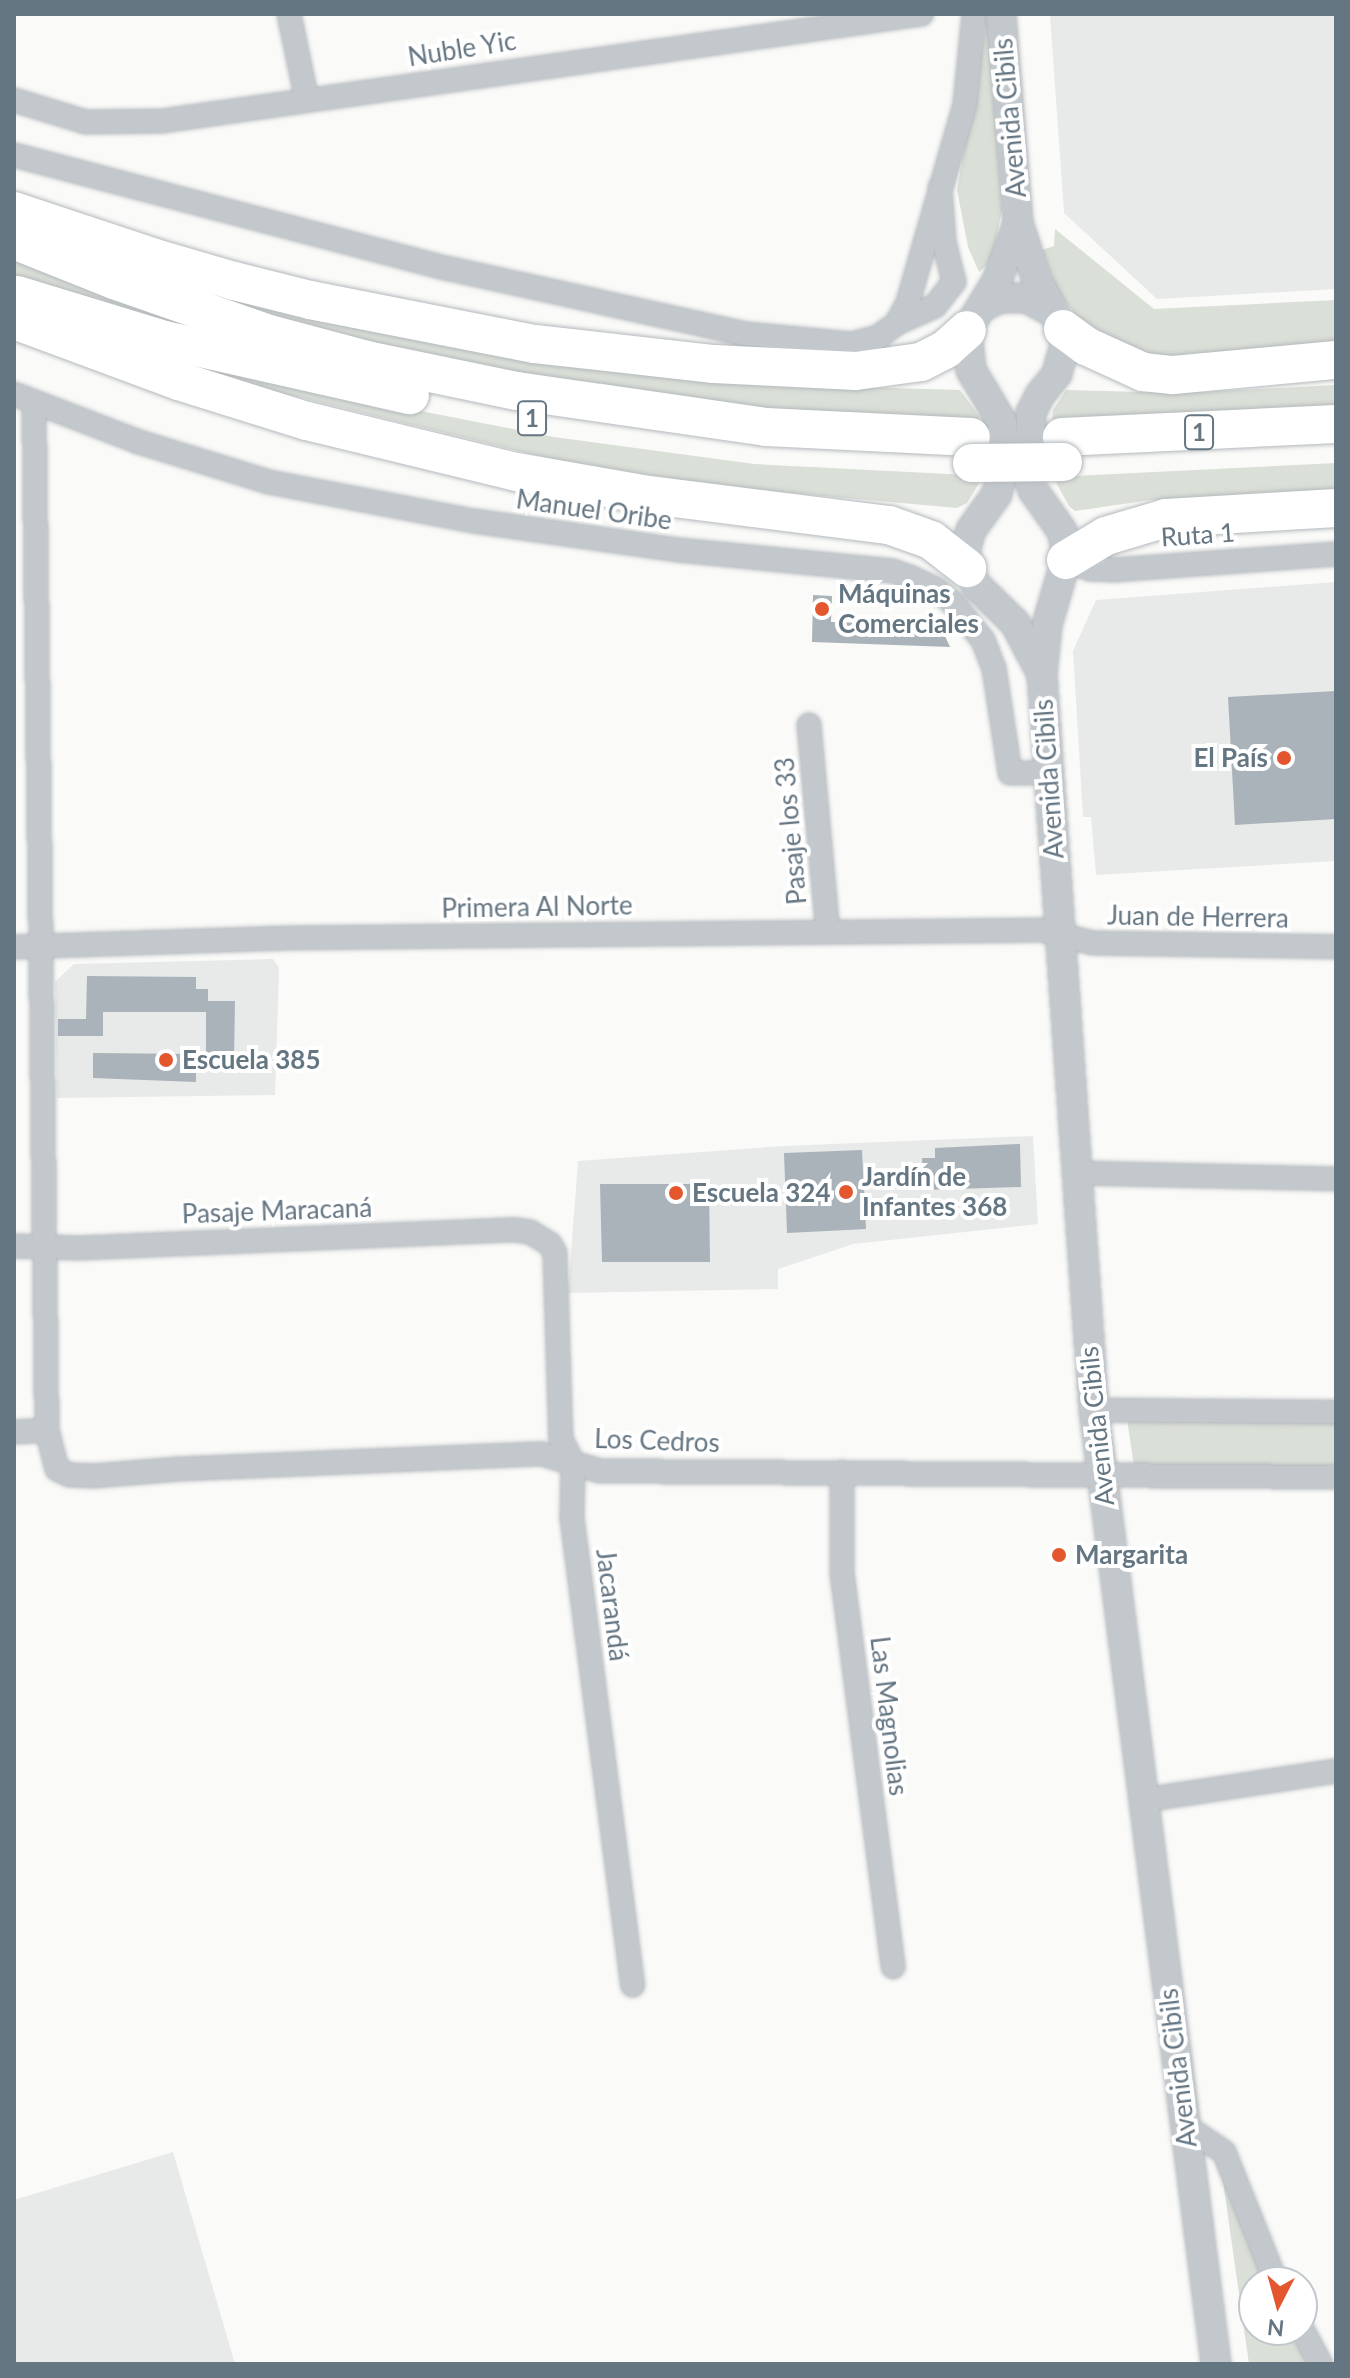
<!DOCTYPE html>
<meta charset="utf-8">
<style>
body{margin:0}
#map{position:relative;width:1350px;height:2378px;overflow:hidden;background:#fafaf8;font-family:Lato,sans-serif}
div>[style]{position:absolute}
.built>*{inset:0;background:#e8e9e9}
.green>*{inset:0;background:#dadfd7}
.building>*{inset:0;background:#aab3b9}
.roads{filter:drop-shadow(0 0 2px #b4b9bd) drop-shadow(0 0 2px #b4b9bd)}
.minor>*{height:22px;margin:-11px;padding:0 11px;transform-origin:11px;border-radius:11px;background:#c3c8cc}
.tertiary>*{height:28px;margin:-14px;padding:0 14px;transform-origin:14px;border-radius:14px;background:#c3c8cc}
.trunk>*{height:38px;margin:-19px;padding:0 19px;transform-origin:19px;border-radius:19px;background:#fff}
.bridges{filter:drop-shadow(0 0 2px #b4b9bd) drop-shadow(0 0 2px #b4b9bd)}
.trunk-bridge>*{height:38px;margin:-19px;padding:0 19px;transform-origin:19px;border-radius:19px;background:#fff}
.dots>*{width:22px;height:22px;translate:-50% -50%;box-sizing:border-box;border:4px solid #fff;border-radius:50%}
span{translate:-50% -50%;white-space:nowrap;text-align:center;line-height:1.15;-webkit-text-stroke:8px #fff;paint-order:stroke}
.shield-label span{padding:2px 6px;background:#fff;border:2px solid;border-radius:6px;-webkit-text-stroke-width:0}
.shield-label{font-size:24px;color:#657683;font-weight:700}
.street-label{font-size:26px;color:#657683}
.poi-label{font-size:26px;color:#657683;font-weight:700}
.left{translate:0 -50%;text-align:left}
.right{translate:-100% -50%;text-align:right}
.frame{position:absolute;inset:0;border:16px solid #657683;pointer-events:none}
.north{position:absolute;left:1238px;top:2266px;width:80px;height:80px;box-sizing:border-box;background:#fff;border:2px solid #c1c8cd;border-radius:50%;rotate:186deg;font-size:22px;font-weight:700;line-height:32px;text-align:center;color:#657683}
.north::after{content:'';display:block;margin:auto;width:28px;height:36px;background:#e4572e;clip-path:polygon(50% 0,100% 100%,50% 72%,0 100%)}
</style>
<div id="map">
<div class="built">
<i style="clip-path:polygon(1050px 14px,1336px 14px,1336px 289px,1157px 299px,1064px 213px)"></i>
<i style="clip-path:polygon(1336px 582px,1336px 861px,1096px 875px,1091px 817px,1083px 817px,1073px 651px,1096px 600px)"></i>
<i style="clip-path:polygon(273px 959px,279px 968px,275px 1095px,57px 1098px,55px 982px,74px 964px)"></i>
<i style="clip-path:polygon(1033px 1136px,1038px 1224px,853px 1244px,778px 1269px,778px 1289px,568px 1293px,578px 1161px,783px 1146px)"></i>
<i style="clip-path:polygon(173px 2152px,235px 2364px,14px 2364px,14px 2200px)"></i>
</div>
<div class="green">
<i style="clip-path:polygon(988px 14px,1002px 210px,992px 261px,979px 272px,968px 247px,957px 190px)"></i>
<i style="clip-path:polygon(1055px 229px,1154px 309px,1336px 300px,1336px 345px,1168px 361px,1124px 350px,1086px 327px,1057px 292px,1042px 250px,1054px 246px)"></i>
<i style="clip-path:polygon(14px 257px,176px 321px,174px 325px,14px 275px)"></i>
<i style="clip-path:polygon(243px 301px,448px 347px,515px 358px,793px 385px,960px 390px,980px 417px,978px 421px,720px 406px,430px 359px,243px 309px)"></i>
<i style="clip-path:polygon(62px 324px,400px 407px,554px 437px,754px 464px,968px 475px,981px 480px,967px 503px,957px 508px,723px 487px,552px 459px,286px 394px,283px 402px)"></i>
<i style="clip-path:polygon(1336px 385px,1336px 409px,1052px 419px,1053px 410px,1066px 390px,1181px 393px)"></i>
<i style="clip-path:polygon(1336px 463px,1336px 490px,1151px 500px,1075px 511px,1069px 506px,1053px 477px)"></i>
<i style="clip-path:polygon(1127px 1419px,1336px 1419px,1336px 1472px,1134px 1466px)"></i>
<i style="clip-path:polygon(1221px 2167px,1268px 2282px,1254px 2282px,1254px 2330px,1291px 2330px,1310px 2364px,1249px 2364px)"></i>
</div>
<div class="building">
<i style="clip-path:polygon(813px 595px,832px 596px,831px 622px,940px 625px,950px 647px,812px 642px)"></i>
<i style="clip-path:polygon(1336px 691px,1336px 819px,1235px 825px,1228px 697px)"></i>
<i style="clip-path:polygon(87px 976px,196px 977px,196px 989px,208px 989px,208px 1001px,235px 1001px,234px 1062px,206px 1062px,206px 1012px,103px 1012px,103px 1036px,58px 1036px,58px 1019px,86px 1019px)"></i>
<i style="clip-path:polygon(93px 1053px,196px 1054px,196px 1082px,93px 1078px)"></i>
<i style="clip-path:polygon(1020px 1144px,1021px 1187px,923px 1190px,922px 1158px,935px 1158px,935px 1148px)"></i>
<i style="clip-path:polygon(862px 1150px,866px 1229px,787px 1233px,784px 1153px)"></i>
<i style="clip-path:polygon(600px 1184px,709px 1184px,710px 1262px,602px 1262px)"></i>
</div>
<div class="roads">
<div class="minor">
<i style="left:289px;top:14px;width:88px;rotate:78.2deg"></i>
<i style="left:14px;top:100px;width:75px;rotate:17deg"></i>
<i style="left:86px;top:122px;width:76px;rotate:-0.8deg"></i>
<i style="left:162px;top:121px;width:767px;rotate:-8.02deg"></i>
<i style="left:14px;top:155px;width:447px;rotate:14.7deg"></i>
<i style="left:446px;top:268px;width:307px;rotate:12.4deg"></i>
<i style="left:746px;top:334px;width:106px;rotate:5.4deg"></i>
<i style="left:852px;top:344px;width:27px;rotate:-15deg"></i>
<i style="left:878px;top:337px;width:24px;rotate:-36deg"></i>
<i style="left:897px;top:323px;width:42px;rotate:-24.1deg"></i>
<i style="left:935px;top:306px;width:31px;rotate:-52deg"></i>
<i style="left:954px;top:282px;width:41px;rotate:-104deg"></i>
<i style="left:944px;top:242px;width:55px;rotate:-94.2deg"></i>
<i style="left:897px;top:323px;width:24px;rotate:-62deg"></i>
<i style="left:908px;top:302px;width:206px;rotate:-73.9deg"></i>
<i style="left:965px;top:104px;width:90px;rotate:-84.3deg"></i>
<i style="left:14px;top:394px;width:134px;rotate:21deg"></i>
<i style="left:139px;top:442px;width:136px;rotate:17.1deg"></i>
<i style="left:269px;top:482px;width:209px;rotate:10.8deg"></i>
<i style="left:474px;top:521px;width:207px;rotate:8.1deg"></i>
<i style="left:679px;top:550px;width:215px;rotate:5.6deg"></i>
<i style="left:893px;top:571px;width:20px;rotate:20deg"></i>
<i style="left:912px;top:578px;width:26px;rotate:25deg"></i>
<i style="left:936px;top:589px;width:21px;rotate:39deg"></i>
<i style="left:952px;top:602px;width:49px;rotate:50.8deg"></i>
<i style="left:983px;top:640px;width:30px;rotate:69deg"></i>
<i style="left:994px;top:668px;width:106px;rotate:81.3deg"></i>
<i style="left:1010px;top:773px;width:39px"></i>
<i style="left:34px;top:402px;width:1028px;rotate:89.28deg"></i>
<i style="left:47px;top:1430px;width:40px;rotate:75.6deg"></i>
<i style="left:57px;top:1469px;width:14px;rotate:25deg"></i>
<i style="left:70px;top:1475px;width:23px;rotate:2deg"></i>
<i style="left:93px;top:1476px;width:87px;rotate:-4.6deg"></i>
<i style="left:180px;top:1469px;width:362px;rotate:-2.4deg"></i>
<i style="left:542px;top:1454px;width:60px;rotate:16.3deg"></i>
<i style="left:600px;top:1471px;width:736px;rotate:0.47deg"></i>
<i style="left:1066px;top:560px;width:26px;rotate:21deg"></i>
<i style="left:1090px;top:569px;width:23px;rotate:2deg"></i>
<i style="left:1113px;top:570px;width:224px;rotate:-4.1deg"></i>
<i style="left:809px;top:725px;width:208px;rotate:84.8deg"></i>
<i style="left:14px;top:947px;width:274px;rotate:-1.9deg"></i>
<i style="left:288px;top:938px;width:753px;rotate:-0.61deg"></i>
<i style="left:1041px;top:930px;width:54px;rotate:14deg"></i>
<i style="left:1093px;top:943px;width:243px;rotate:0.9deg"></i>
<i style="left:1077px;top:1173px;width:259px;rotate:1.3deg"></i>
<i style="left:14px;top:1246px;width:65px;rotate:1.8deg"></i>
<i style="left:79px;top:1248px;width:437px;rotate:-2.4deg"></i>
<i style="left:516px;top:1230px;width:14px;rotate:8deg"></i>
<i style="left:530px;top:1232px;width:23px;rotate:31deg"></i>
<i style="left:550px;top:1244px;width:10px;rotate:61deg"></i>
<i style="left:555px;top:1253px;width:186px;rotate:88.2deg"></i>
<i style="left:561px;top:1439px;width:28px;rotate:64deg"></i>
<i style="left:573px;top:1464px;width:54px;rotate:91.1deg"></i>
<i style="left:572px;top:1518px;width:471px;rotate:82.6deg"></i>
<i style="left:1094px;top:1410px;width:242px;rotate:0.5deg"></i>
<i style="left:14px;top:1432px;width:33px;rotate:-3deg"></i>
<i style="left:842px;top:1472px;width:101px;rotate:90deg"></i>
<i style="left:842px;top:1573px;width:397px;rotate:82.6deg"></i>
<i style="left:1144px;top:1800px;width:194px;rotate:-8.6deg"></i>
<i style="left:1185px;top:2126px;width:47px;rotate:33.7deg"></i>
<i style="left:1224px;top:2152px;width:140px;rotate:68.2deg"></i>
<i style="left:1302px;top:2329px;width:40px;rotate:62deg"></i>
</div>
<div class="tertiary">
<i style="left:1001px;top:14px;width:210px;rotate:85.3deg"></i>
<i style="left:1018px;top:223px;width:60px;rotate:71.6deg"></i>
<i style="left:1037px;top:280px;width:55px;rotate:62deg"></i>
<i style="left:1063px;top:329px;width:15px;rotate:82deg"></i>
<i style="left:1065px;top:344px;width:31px;rotate:105deg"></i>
<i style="left:1057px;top:374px;width:27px;rotate:129deg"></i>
<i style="left:1040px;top:395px;width:20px;rotate:117deg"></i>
<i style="left:1031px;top:413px;width:65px;rotate:91.8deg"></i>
<i style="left:1029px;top:478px;width:13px;rotate:72deg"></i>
<i style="left:1033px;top:490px;width:50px;rotate:54.7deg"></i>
<i style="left:1062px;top:531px;width:13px;rotate:77deg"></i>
<i style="left:1065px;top:544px;width:16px;rotate:86deg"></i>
<i style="left:1066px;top:560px;width:68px;rotate:106.3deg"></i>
<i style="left:1047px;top:625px;width:49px;rotate:95.8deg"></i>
<i style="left:1042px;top:674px;width:738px;rotate:85.96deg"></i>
<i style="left:1094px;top:1410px;width:962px;rotate:82.71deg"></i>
<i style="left:1018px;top:223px;width:62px;rotate:109.9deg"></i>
<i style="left:997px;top:281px;width:57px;rotate:121.5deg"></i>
<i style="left:967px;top:330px;width:40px;rotate:84.3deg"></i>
<i style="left:971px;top:370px;width:61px;rotate:59.2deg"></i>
<i style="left:1002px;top:422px;width:45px;rotate:87.5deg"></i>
<i style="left:1004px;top:467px;width:28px;rotate:105deg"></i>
<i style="left:997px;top:494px;width:44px;rotate:125.8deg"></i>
<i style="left:971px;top:530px;width:18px;rotate:106deg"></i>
<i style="left:966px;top:547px;width:21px;rotate:87deg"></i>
<i style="left:967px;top:568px;width:21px;rotate:61deg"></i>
<i style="left:977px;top:586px;width:53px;rotate:44.2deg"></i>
<i style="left:1015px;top:623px;width:58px;rotate:62.1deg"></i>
<i style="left:982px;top:307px;width:20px;rotate:-27deg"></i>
<i style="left:1000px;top:298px;width:27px"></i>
<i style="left:1027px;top:298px;width:31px;rotate:29deg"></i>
</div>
<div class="trunk">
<i style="left:14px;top:211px;width:149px;rotate:18.4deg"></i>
<i style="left:155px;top:258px;width:82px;rotate:16.2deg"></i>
<i style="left:234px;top:281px;width:78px;rotate:14deg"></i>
<i style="left:310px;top:300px;width:229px;rotate:11.1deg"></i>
<i style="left:535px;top:344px;width:180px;rotate:6.4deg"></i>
<i style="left:714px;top:364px;width:142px;rotate:2.8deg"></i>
<i style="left:856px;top:371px;width:66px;rotate:-7.9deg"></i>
<i style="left:921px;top:362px;width:28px;rotate:-27deg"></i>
<i style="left:946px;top:349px;width:28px;rotate:-42deg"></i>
<i style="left:14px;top:240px;width:108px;rotate:21.8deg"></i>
<i style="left:114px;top:280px;width:161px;rotate:19.2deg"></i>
<i style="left:266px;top:333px;width:105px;rotate:15deg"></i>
<i style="left:367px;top:360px;width:153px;rotate:11.7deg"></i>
<i style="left:517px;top:391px;width:252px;rotate:8.2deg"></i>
<i style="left:766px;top:427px;width:205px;rotate:2.8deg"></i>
<i style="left:17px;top:295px;width:155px;rotate:16.9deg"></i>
<i style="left:165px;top:340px;width:251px;rotate:12.7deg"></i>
<i style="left:14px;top:320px;width:176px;rotate:20.3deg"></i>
<i style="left:179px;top:381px;width:134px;rotate:17.4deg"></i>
<i style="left:307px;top:421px;width:216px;rotate:13.7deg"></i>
<i style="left:517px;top:472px;width:127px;rotate:10deg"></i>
<i style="left:642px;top:494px;width:249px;rotate:7.2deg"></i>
<i style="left:889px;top:525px;width:45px;rotate:19.7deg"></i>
<i style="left:931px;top:540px;width:46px;rotate:37.9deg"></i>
<i style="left:1063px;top:329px;width:29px;rotate:36deg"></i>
<i style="left:1086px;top:346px;width:63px;rotate:24.5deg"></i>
<i style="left:1143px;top:372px;width:30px;rotate:6deg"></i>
<i style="left:1173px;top:375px;width:164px;rotate:-5.3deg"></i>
<i style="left:1062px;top:437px;width:274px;rotate:-2.7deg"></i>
<i style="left:1066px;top:560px;width:47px;rotate:-31deg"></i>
<i style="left:1106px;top:536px;width:63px;rotate:-16.7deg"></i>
<i style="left:1166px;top:518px;width:170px;rotate:-3.4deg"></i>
</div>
</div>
<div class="bridges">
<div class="trunk-bridge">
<i style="left:972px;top:463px;width:91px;rotate:-0.6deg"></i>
</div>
</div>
<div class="dots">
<i style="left:822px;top:609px;background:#e4572e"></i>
<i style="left:1284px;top:758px;background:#e4572e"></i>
<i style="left:166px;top:1060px;background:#e4572e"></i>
<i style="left:846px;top:1192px;background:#e4572e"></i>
<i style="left:676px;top:1193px;background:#e4572e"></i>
<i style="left:1059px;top:1555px;background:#e4572e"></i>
</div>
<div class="shield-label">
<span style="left:532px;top:418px">1</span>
<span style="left:1199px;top:432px">1</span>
</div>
<div class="street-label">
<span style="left:462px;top:49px;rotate:-9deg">Nuble Yic</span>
<span style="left:1010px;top:118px;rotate:-95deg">Avenida Cibils</span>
<span style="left:594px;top:510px;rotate:8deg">Manuel Oribe</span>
<span style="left:1198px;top:535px;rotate:-4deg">Ruta 1</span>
<span style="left:1049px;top:779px;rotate:-94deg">Avenida Cibils</span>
<span style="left:791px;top:831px;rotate:-95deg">Pasaje los 33</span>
<span style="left:537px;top:907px;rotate:-1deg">Primera Al Norte</span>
<span style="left:1198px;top:917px;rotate:1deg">Juan de Herrera</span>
<span style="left:277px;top:1211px;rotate:-2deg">Pasaje Maracaná</span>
<span style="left:1097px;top:1426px;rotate:-96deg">Avenida Cibils</span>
<span style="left:657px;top:1441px;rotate:2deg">Los Cedros</span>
<span style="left:612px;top:1605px;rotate:83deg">Jacarandá</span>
<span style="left:889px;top:1716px;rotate:83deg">Las Magnolias</span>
<span style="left:1178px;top:2068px;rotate:-97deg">Avenida Cibils</span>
</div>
<div class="poi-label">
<span class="left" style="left:838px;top:609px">Máquinas<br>Comerciales</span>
<span class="right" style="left:1268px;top:758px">El País</span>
<span class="left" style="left:182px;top:1060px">Escuela 385</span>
<span class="left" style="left:862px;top:1192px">Jardín de<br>Infantes 368</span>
<span class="left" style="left:692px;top:1193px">Escuela 324</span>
<span class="left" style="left:1075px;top:1555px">Margarita</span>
</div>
<div class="frame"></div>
<div class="north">N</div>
</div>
